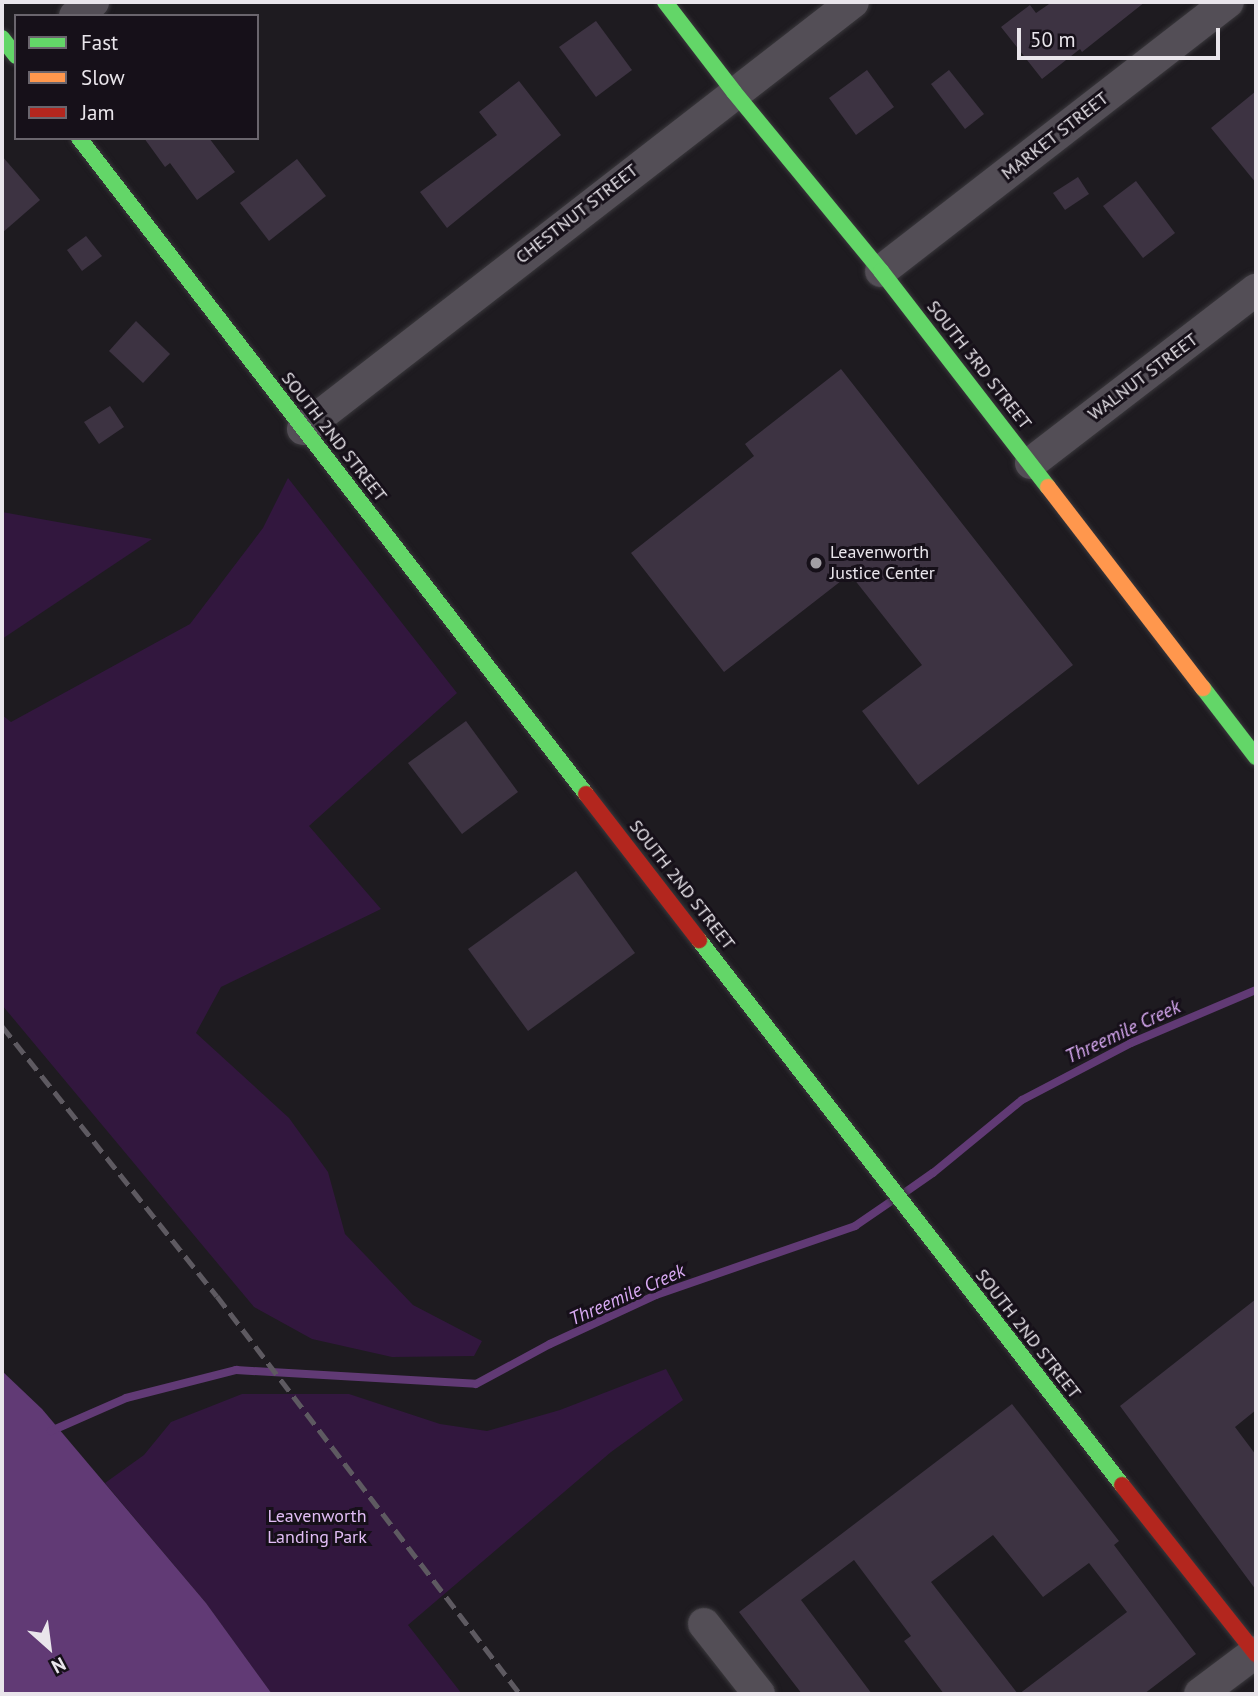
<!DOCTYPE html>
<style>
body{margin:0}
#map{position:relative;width:1258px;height:1696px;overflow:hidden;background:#1e1b20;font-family:"PT Sans",sans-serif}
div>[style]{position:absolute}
.green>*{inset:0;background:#32173e}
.water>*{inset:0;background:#613a75}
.stream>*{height:8px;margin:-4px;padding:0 4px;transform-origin:4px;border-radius:4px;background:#613a75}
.building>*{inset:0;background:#3d3342}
.roads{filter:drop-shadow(0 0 2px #3a383c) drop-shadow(0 0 2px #3a383c)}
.street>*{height:32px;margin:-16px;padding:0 16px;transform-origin:16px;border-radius:16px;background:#534e56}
.fast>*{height:16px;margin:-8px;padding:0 8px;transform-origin:8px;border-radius:8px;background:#63d668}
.slow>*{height:16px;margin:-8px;padding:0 8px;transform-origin:8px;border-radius:8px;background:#ff974d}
.jam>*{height:16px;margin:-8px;padding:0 8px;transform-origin:8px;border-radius:8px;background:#b3261e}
.rail>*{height:5px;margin-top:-2.5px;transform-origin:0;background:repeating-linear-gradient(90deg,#5e5a61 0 14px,transparent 0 21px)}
.dots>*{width:19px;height:19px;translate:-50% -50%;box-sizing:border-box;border:4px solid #161019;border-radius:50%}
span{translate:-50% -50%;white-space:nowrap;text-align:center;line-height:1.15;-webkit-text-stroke:6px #161019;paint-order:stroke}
.street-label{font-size:18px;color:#e9e5eb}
.poi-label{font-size:18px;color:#e9e5eb}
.left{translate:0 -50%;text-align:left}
.park-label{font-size:18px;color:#e1bdf5}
.water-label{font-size:19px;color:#daabf5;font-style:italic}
.frame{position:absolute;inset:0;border:4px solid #e9e5eb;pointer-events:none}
.legend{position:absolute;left:14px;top:14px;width:245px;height:126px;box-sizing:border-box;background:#161019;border:2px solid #6a656d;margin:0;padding:9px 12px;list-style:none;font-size:21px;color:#e9e5eb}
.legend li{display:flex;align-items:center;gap:14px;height:35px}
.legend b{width:35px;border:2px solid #6a656d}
.north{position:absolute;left:14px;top:1612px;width:70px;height:70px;-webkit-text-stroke:5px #161019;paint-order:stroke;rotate:152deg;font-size:19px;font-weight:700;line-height:28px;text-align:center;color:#e9e5eb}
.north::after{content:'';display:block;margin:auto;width:24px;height:32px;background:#e9e5eb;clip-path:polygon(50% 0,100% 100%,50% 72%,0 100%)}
.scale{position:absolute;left:1017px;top:28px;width:203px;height:32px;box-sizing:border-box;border:4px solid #e9e5eb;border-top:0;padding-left:9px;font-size:21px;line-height:24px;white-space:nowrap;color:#e9e5eb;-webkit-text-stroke:5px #161019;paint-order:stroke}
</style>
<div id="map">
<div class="green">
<i style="clip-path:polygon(288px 478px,457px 693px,309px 826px,381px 909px,221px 987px,196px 1033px,289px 1118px,328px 1172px,345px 1234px,413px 1305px,482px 1341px,474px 1356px,392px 1357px,312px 1339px,254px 1307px,2px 1005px,2px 715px,11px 722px,190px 624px,263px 528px)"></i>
<i style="clip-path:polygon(2px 512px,152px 539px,2px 639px)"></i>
<i style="clip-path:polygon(666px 1369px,683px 1400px,611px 1452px,408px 1625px,462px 1694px,272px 1694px,206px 1603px,105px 1483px,144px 1455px,171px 1422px,242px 1394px,349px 1394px,440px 1424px,487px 1431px,560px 1410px)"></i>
</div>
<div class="water">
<i style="clip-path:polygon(2px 1371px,42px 1409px,206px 1603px,272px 1694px,2px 1694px)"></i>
</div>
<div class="stream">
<i style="left:907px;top:1191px;width:32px;rotate:-35deg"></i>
<i style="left:933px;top:1173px;width:115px;rotate:-39.4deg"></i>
<i style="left:1022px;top:1100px;width:123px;rotate:-27.6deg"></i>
<i style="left:1131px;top:1043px;width:136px;rotate:-23deg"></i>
<i style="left:51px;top:1431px;width:82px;rotate:-23.7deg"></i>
<i style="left:126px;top:1398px;width:114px;rotate:-14.3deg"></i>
<i style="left:236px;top:1370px;width:240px;rotate:3.3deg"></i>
<i style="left:476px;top:1384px;width:84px;rotate:-28.4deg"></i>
<i style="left:550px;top:1344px;width:117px;rotate:-24.8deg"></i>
<i style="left:656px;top:1295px;width:211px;rotate:-19.1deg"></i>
<i style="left:855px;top:1226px;width:42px;rotate:-34.4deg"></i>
</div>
<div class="building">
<i style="clip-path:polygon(1052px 2px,1145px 2px,1082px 52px,1080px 49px,1042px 79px,1001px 27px,1030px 5px,1036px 13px)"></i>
<i style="clip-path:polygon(596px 21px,632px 70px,596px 97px,559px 47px)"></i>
<i style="clip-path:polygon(867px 70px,894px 107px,856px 135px,829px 98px)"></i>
<i style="clip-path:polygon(949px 70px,984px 114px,965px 129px,931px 84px)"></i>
<i style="clip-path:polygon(519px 81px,561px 135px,447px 228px,420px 192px,497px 135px,479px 112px)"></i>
<i style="clip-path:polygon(1256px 91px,1256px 183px,1211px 128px)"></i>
<i style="clip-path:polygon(144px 138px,209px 138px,235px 172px,197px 200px,170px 163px,165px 167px)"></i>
<i style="clip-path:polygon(2px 156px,40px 200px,2px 233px)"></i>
<i style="clip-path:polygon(297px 159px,326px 196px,269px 241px,240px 203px)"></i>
<i style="clip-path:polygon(1078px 177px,1089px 194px,1065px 210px,1053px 193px)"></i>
<i style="clip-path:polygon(1136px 181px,1175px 233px,1143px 258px,1103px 206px)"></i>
<i style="clip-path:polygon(86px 236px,102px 256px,82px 271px,67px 250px)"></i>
<i style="clip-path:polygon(136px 321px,170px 354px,143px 383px,109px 351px)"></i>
<i style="clip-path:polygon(841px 369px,1073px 665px,918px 785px,862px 711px,922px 665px,850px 574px,724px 672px,631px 553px,754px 456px,745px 444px)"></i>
<i style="clip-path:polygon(110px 406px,124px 427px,99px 444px,84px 422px)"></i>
<i style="clip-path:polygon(466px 721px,518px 792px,462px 834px,408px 763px)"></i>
<i style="clip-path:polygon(576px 871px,635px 953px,528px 1031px,468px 949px)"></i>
<i style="clip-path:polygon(1256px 1299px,1256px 1410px,1235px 1427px,1256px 1455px,1256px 1590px,1120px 1406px)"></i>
<i style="clip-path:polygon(1012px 1404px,1119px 1541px,1114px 1545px,1196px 1654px,1144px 1694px,1019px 1694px,1127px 1612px,1089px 1563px,1043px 1597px,993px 1535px,931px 1582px,1018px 1694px,944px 1694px,904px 1641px,911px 1636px,854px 1560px,801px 1600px,872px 1694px,802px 1694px,739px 1612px)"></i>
</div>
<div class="roads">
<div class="street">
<i style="left:75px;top:16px;width:23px;rotate:-38deg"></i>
<i style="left:881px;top:271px;width:439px;rotate:-37.8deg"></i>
<i style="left:303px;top:429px;width:696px;rotate:-37.82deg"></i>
<i style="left:1031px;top:463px;width:284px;rotate:-37.6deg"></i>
<i style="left:704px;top:1624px;width:89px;rotate:51.8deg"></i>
<i style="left:1200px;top:1694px;width:70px;rotate:-36.9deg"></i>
</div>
<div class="fast">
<i style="left:665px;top:2px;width:113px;rotate:52.5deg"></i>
<i style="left:734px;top:92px;width:232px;rotate:50.6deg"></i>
<i style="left:881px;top:271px;width:273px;rotate:52.3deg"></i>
<i style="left:2px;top:38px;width:23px;rotate:52deg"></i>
<i style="left:79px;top:138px;width:829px;rotate:52.3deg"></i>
<i style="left:1203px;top:688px;width:87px;rotate:52.5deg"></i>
<i style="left:699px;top:940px;width:690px;rotate:52.18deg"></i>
</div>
<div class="slow">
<i style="left:1048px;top:487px;width:254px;rotate:52.4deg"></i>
</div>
<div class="jam">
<i style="left:586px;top:794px;width:185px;rotate:52.3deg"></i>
<i style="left:1122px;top:1485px;width:216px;rotate:51.6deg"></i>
</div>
</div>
<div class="rail">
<i style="left:2px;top:1026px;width:345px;rotate:51.5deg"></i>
<i style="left:217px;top:1296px;width:500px;rotate:52.72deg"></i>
</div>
<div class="dots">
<i style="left:816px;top:563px;background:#a29ea4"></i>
</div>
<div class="street-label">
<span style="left:1055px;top:136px;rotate:-38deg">MARKET STREET</span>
<span style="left:577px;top:214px;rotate:-38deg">CHESTNUT STREET</span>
<span style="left:979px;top:365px;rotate:52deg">SOUTH 3RD STREET</span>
<span style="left:1143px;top:377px;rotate:-37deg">WALNUT STREET</span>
<span style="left:334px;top:437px;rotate:52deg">SOUTH 2ND STREET</span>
<span style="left:682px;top:885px;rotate:52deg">SOUTH 2ND STREET</span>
<span style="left:1028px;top:1334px;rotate:52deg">SOUTH 2ND STREET</span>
</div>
<div class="poi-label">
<span class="left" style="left:830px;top:563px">Leavenworth<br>Justice Center</span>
</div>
<div class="park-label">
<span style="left:317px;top:1527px">Leavenworth<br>Landing Park</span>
</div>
<div class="water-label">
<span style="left:1123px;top:1032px;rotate:-25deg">Threemile Creek</span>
<span style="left:627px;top:1295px;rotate:-24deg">Threemile Creek</span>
</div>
<div class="frame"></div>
<ul class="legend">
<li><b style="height:9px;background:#63d668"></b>Fast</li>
<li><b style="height:9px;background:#ff974d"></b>Slow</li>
<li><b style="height:9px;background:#b3261e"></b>Jam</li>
</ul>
<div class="north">N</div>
<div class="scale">50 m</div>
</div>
